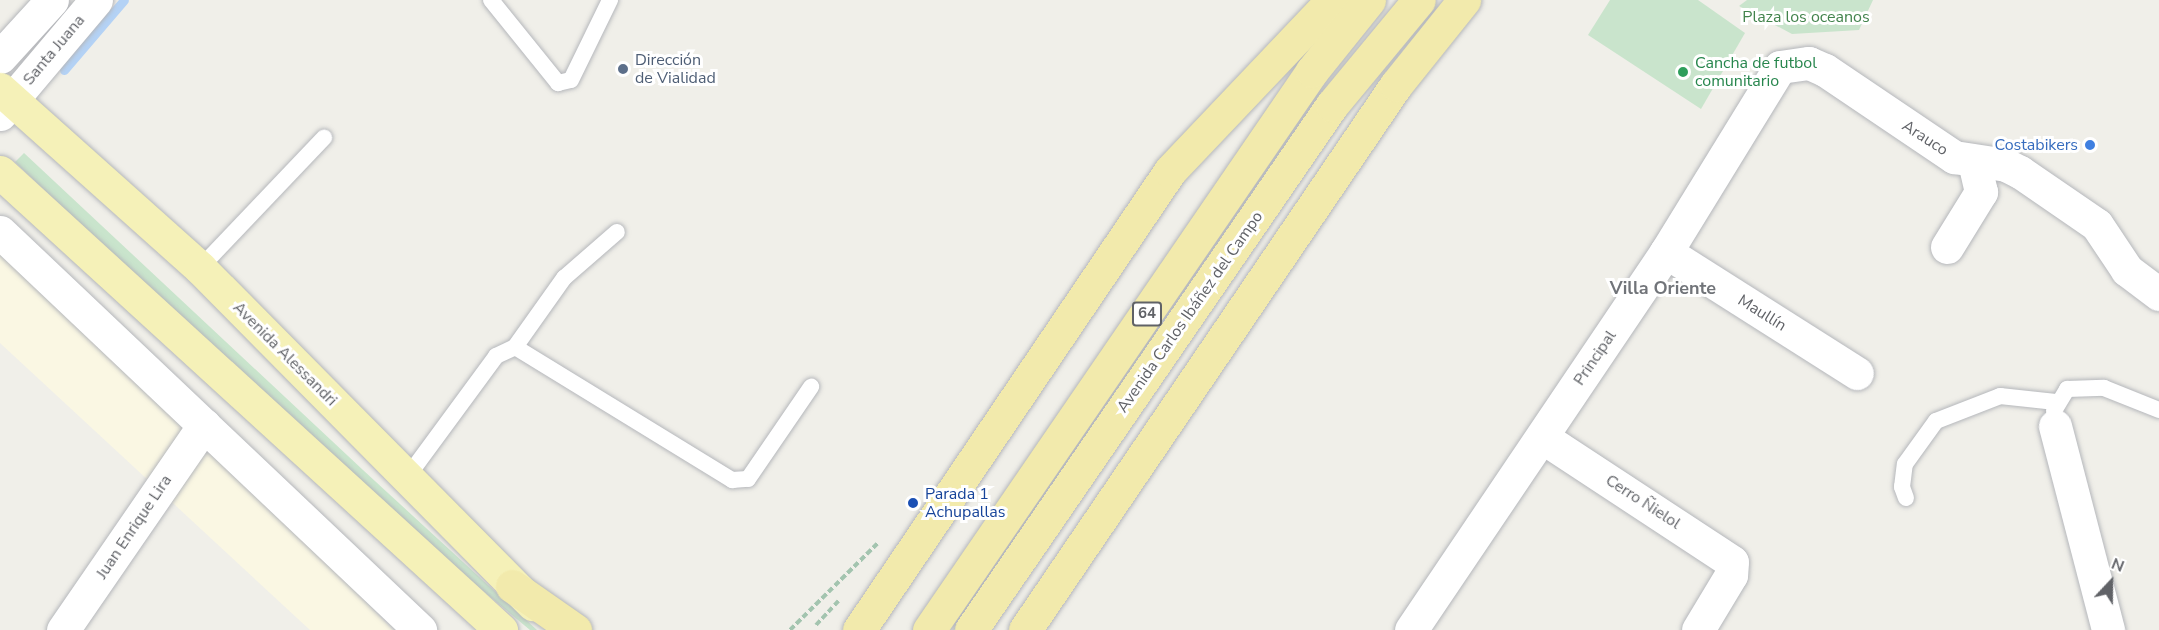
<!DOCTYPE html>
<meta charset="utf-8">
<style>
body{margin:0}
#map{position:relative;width:2159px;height:630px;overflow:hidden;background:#f0efe9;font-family:"Nunito Sans",sans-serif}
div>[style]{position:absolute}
.commercial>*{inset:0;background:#faf7e3}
.green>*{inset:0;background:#c9e4cc}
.stream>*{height:9px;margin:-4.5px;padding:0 4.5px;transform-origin:4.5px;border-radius:4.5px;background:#b4d2f5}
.path>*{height:4px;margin-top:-2px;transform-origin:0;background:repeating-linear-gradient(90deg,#a3c4af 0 6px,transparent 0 9px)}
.roads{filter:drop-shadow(0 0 2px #b5b7bb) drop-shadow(0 0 2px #b5b7bb)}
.service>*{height:16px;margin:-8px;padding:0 8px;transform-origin:8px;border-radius:8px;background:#fff}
.minor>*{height:33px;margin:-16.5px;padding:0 16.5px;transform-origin:16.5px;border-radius:16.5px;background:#fff}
.secondary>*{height:33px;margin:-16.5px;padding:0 16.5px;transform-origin:16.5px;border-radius:16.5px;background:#fff}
.primary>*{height:33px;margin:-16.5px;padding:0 16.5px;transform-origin:16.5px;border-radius:16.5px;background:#f5f1b8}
.trunk>*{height:33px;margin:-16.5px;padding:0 16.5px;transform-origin:16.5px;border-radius:16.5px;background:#f2eaac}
.dots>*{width:16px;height:16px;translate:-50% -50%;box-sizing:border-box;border:3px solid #fff;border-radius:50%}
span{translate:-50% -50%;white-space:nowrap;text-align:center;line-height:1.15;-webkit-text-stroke:6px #fff;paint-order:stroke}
.shield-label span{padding:2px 4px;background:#fff;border:2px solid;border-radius:4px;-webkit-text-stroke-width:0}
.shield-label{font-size:15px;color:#606267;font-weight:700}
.park-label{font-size:16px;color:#42834c}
.street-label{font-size:16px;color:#606267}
.service-label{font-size:16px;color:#4e5e75}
.left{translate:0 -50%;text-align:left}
.leisure-label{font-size:16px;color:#27864d}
.shop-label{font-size:16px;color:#366cbe}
.right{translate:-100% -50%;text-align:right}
.transit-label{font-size:16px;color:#164399}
.neighbourhood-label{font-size:18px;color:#717479;font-weight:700}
.north{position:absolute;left:2081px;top:552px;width:60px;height:60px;-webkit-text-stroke:4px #fff;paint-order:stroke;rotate:22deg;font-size:16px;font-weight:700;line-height:24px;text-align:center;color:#606267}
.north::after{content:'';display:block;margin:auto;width:21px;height:27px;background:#606267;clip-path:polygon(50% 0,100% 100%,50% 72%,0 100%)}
</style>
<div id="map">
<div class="commercial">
<i style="clip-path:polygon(0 252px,329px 565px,393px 630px,310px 630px,0 343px)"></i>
</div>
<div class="green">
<i style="clip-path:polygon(1610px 0,1698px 0,1745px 33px,1701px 109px,1588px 35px)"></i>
<i style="clip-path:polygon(1747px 0,1873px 0,1859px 30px,1792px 34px,1739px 6px)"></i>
<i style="clip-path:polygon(24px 153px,363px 470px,537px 630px,530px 630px,446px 560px,62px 207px,15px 162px)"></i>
</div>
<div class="stream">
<i style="left:64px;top:70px;width:92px;rotate:-49.4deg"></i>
</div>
<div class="path">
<i style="left:816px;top:625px;width:33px;rotate:-47deg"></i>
<i style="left:790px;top:630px;width:124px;rotate:-44.7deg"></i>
</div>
<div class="roads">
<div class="service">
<i style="left:491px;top:0;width:107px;rotate:51.1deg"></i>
<i style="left:558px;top:83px;width:13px;rotate:-13deg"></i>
<i style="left:571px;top:80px;width:89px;rotate:-64deg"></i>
<i style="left:200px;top:268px;width:180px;rotate:-46.4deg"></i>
<i style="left:515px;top:347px;width:85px;rotate:-54.6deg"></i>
<i style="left:564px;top:278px;width:70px;rotate:-41deg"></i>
<i style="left:2054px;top:411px;width:26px;rotate:-59deg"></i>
<i style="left:2067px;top:389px;width:37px;rotate:-2deg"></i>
<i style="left:2104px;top:388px;width:59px;rotate:21.8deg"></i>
<i style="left:408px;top:476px;width:149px;rotate:-53.7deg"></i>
<i style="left:496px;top:356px;width:21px;rotate:-25deg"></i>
<i style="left:515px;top:347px;width:255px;rotate:31.5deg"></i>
<i style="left:732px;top:480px;width:16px;rotate:-4deg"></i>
<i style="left:748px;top:479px;width:112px;rotate:-55.6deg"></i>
<i style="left:1906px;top:498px;width:12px;rotate:-110deg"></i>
<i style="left:1902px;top:487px;width:23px;rotate:-83deg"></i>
<i style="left:1905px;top:464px;width:53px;rotate:-54.2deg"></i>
<i style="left:1936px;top:421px;width:69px;rotate:-21.3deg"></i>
<i style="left:2000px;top:396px;width:56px;rotate:6.1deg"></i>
</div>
<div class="minor">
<i style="left:0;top:57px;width:77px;rotate:-47.6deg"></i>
<i style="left:0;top:114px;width:149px;rotate:-49.9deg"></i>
<i style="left:1947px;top:247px;width:65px;rotate:-58.3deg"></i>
<i style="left:1981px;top:192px;width:32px;rotate:-103deg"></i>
<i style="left:1666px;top:252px;width:226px;rotate:32.4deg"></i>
<i style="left:2055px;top:426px;width:211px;rotate:75.4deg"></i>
<i style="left:1542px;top:437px;width:227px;rotate:33.3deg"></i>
<i style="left:1732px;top:562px;width:13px;rotate:94deg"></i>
<i style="left:1731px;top:575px;width:64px;rotate:121deg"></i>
<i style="left:63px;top:630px;width:249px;rotate:-55.5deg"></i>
<i style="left:1411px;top:630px;width:456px;rotate:-56deg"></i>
<i style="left:1666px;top:252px;width:217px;rotate:-58.4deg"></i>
<i style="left:1780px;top:67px;width:29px;rotate:-8deg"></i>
<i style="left:1809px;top:63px;width:17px;rotate:24deg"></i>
<i style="left:1825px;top:70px;width:156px;rotate:34deg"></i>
<i style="left:1954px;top:157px;width:53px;rotate:8.7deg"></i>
<i style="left:2006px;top:165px;width:16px;rotate:27deg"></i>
<i style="left:2020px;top:172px;width:93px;rotate:34.5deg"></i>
<i style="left:2097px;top:225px;width:54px;rotate:56.3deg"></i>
<i style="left:2127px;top:270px;width:40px;rotate:37deg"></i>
</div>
<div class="secondary">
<i style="left:0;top:232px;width:579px;rotate:43.46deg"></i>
</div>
<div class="primary">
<i style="left:0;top:89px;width:268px;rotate:41.8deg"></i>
<i style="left:200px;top:268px;width:473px;rotate:45.3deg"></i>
<i style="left:0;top:172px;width:679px;rotate:42.43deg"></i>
</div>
<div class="trunk">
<i style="left:512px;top:586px;width:77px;rotate:34.9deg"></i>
<i style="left:859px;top:630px;width:554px;rotate:-55.88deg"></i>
<i style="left:1170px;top:171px;width:236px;rotate:-46.5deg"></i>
<i style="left:929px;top:630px;width:678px;rotate:-55.58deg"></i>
<i style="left:1312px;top:71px;width:91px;rotate:-51.2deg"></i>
<i style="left:971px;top:630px;width:637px;rotate:-55.49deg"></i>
<i style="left:1332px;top:105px;width:136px;rotate:-50.4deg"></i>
<i style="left:1025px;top:630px;width:659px;rotate:-55.76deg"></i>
<i style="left:1396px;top:85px;width:109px;rotate:-51.3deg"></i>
</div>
</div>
<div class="dots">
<i style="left:623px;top:69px;background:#5c6f8a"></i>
<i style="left:1683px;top:72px;background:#2e9e5b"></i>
<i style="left:2090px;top:145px;background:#3f7fe0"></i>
<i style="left:913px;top:503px;background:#1a4fb4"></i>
</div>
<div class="shield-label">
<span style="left:1147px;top:314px">64</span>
</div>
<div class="park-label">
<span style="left:1806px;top:17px">Plaza los oceanos</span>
</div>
<div class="street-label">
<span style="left:54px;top:50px;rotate:-50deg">Santa Juana</span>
<span style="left:1925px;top:138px;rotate:33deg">Arauco</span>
<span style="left:1190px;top:312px;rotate:-55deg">Avenida Carlos Ibáñez del Campo</span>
<span style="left:1762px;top:313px;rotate:32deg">Maullín</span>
<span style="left:285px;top:354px;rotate:45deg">Avenida Alessandri</span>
<span style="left:1595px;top:358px;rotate:-56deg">Principal</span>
<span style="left:1643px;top:502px;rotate:33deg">Cerro Ñielol</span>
<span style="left:134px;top:527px;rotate:-56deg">Juan Enrique Lira</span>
</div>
<div class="service-label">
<span class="left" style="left:635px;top:69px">Dirección<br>de Vialidad</span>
</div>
<div class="leisure-label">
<span class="left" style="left:1695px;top:72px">Cancha de futbol<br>comunitario</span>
</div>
<div class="shop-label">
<span class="right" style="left:2078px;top:145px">Costabikers</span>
</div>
<div class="transit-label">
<span class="left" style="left:925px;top:503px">Parada 1<br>Achupallas</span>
</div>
<div class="neighbourhood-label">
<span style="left:1663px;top:288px">Villa Oriente</span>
</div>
<div class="north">N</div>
</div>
